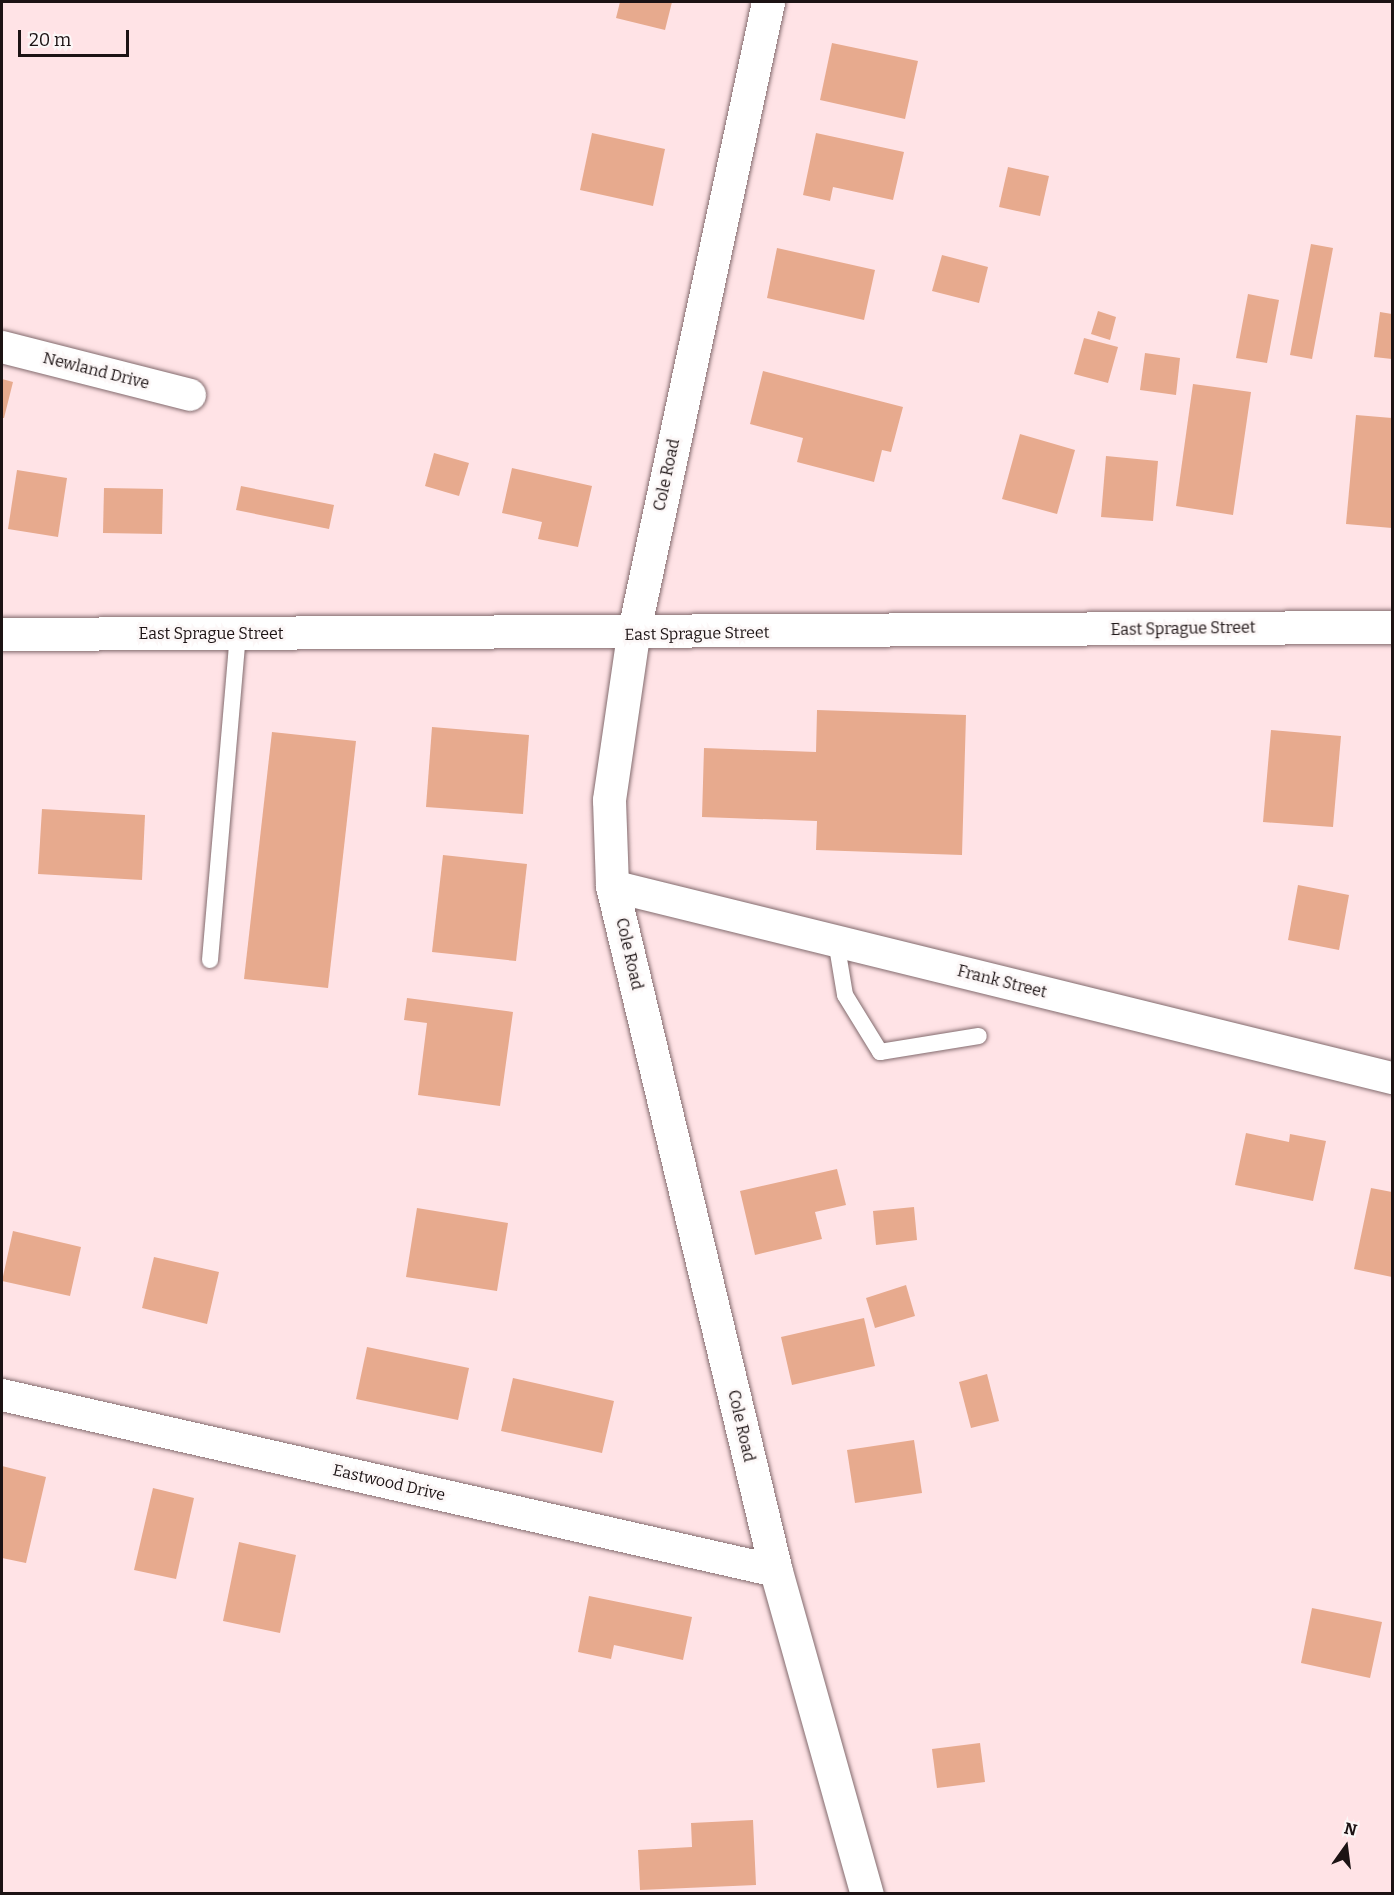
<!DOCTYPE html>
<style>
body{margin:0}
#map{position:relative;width:1394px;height:1895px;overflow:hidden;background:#ffe3e6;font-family:Bitter,serif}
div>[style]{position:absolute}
.building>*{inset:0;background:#e7aa8e}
.roads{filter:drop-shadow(0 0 2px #836b6e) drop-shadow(0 0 2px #836b6e)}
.lane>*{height:16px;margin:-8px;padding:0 8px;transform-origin:8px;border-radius:8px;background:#fff}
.street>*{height:32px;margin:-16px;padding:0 16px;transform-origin:16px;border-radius:16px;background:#fff}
.secondary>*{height:33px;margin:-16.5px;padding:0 16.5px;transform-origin:16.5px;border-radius:16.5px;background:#fff}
span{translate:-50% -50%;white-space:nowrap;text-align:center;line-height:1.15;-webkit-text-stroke:5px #fcf7f7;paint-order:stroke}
.street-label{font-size:16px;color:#1c1314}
.frame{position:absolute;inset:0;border:3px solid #1c1314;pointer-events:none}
.north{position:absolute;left:1316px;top:1817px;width:60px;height:60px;-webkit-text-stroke:4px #fcf7f7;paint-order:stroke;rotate:14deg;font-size:16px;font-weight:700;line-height:24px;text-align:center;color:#1c1314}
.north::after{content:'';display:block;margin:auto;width:21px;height:27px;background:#1c1314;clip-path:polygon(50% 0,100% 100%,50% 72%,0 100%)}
.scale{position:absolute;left:18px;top:30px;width:111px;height:27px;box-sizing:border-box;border:3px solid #1c1314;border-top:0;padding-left:8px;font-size:18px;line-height:21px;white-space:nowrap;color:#1c1314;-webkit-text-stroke:4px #fcf7f7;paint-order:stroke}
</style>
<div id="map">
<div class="building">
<i style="clip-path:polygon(620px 2px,672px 2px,665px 30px,616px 18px)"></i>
<i style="clip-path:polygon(832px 43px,918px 61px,905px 119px,820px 100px)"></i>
<i style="clip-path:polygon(592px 133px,665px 149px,653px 206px,580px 190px)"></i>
<i style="clip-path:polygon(816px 133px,904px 152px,893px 200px,833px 187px,830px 201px,803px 195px)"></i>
<i style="clip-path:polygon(1008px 167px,1049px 176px,1040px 216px,999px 207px)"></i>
<i style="clip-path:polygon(1311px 244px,1333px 248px,1312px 359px,1290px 355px)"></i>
<i style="clip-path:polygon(777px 248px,875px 270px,864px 320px,767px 298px)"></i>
<i style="clip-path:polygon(942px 255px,988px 267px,979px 303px,932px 291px)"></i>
<i style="clip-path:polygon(1248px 294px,1279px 300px,1267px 363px,1236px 358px)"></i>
<i style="clip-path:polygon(1098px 311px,1116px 317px,1110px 340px,1091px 334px)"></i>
<i style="clip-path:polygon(1380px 312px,1392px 314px,1392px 359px,1374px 357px)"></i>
<i style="clip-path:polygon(1084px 338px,1118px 347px,1108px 383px,1074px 374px)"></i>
<i style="clip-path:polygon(1145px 353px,1180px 358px,1176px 395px,1140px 390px)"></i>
<i style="clip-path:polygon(763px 371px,903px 407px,891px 452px,882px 450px,874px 482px,797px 462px,803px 438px,750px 424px)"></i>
<i style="clip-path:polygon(2px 379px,13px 382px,4px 418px,2px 418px)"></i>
<i style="clip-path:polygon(1193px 384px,1251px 392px,1233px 515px,1176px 506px)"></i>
<i style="clip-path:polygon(1356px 415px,1392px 418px,1392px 528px,1346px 524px)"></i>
<i style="clip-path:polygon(1020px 434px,1075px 450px,1057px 514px,1002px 499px)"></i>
<i style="clip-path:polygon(434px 453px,469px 463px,459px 496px,425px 486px)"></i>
<i style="clip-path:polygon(1106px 456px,1158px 461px,1153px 521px,1101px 517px)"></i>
<i style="clip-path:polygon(512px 468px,592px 486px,578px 547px,538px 539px,542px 522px,502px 513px)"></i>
<i style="clip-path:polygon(17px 470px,67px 478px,58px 537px,8px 529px)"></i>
<i style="clip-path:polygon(241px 486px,334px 505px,329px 529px,236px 510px)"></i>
<i style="clip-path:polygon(104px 488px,163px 489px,162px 534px,103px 533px)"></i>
<i style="clip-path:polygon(817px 710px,966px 715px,962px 855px,816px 850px,817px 821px,702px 817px,704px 748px,816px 752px)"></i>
<i style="clip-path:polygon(432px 727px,529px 735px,523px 814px,426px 807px)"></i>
<i style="clip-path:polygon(1271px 730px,1341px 736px,1333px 827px,1263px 822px)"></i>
<i style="clip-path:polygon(272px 732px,356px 741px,328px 988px,244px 979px)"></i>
<i style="clip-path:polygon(42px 809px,145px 815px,142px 880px,38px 874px)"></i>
<i style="clip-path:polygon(443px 855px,527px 864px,516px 961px,432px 952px)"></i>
<i style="clip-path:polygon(1298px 885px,1349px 895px,1339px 950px,1288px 940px)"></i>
<i style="clip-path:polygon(407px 998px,513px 1012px,500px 1106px,418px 1095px,427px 1023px,404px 1020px)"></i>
<i style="clip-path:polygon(1246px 1133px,1289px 1142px,1290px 1134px,1326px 1141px,1313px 1201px,1235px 1185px)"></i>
<i style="clip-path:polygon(837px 1169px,846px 1205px,815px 1212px,822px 1239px,755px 1255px,740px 1191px)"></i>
<i style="clip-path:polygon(1371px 1188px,1392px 1192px,1392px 1277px,1354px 1269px)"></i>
<i style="clip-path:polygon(914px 1207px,917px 1240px,876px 1245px,873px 1211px)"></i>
<i style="clip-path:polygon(417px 1208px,508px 1223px,497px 1291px,406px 1277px)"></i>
<i style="clip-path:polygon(13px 1231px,81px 1247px,70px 1296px,2px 1281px)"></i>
<i style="clip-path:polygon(154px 1257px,219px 1272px,207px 1324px,142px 1308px)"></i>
<i style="clip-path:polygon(906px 1285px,915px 1316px,875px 1328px,866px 1298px)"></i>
<i style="clip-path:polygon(864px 1318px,875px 1366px,792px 1385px,781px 1337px)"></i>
<i style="clip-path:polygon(367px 1347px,469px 1368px,458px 1420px,356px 1399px)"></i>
<i style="clip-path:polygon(987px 1374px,999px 1421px,971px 1428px,959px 1382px)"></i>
<i style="clip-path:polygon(513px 1378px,614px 1401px,602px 1453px,501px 1431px)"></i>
<i style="clip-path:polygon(914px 1440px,922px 1493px,855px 1503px,847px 1450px)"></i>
<i style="clip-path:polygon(2px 1466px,46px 1477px,26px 1563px,2px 1558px)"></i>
<i style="clip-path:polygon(153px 1488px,194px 1498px,176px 1579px,134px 1570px)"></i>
<i style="clip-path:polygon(239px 1542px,296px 1555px,280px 1633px,223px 1621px)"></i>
<i style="clip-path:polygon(589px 1596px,692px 1617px,683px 1660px,614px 1645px,611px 1659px,578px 1652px)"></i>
<i style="clip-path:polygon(1312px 1608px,1382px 1622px,1370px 1678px,1301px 1663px)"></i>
<i style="clip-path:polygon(980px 1743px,985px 1782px,937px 1788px,932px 1749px)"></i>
<i style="clip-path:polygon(753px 1820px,756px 1885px,640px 1890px,638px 1850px,692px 1847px,691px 1823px)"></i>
</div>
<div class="roads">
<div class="lane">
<i style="left:836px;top:941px;width:55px;rotate:80.5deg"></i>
<i style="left:845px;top:995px;width:67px;rotate:58.4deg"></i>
<i style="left:880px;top:1052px;width:100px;rotate:-9.2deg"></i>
<i style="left:210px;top:960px;width:327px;rotate:-85.1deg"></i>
</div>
<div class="street">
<i style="left:2px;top:347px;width:194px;rotate:14.3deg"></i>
<i style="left:612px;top:886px;width:803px;rotate:13.83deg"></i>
<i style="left:2px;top:1395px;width:794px;rotate:12.81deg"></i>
</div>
<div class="secondary">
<i style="left:768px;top:2px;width:647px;rotate:102.04deg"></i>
<i style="left:633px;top:635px;width:167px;rotate:98.3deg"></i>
<i style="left:609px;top:800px;width:86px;rotate:88deg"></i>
<i style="left:612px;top:886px;width:704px;rotate:76.54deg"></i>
<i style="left:776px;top:1571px;width:336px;rotate:74.3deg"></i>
<i style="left:2px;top:634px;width:1390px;rotate:-0.29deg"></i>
</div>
</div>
<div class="street-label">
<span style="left:96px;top:371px;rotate:14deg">Newland Drive</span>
<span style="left:667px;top:475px;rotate:-78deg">Cole Road</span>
<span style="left:1183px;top:629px;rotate:-1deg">East Sprague Street</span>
<span style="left:211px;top:634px">East Sprague Street</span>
<span style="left:697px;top:634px;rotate:-1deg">East Sprague Street</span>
<span style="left:629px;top:954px;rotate:77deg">Cole Road</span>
<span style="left:1002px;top:982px;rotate:14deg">Frank Street</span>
<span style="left:741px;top:1426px;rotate:77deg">Cole Road</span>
<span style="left:389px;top:1483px;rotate:13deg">Eastwood Drive</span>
</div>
<div class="frame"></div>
<div class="north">N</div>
<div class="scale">20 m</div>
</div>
